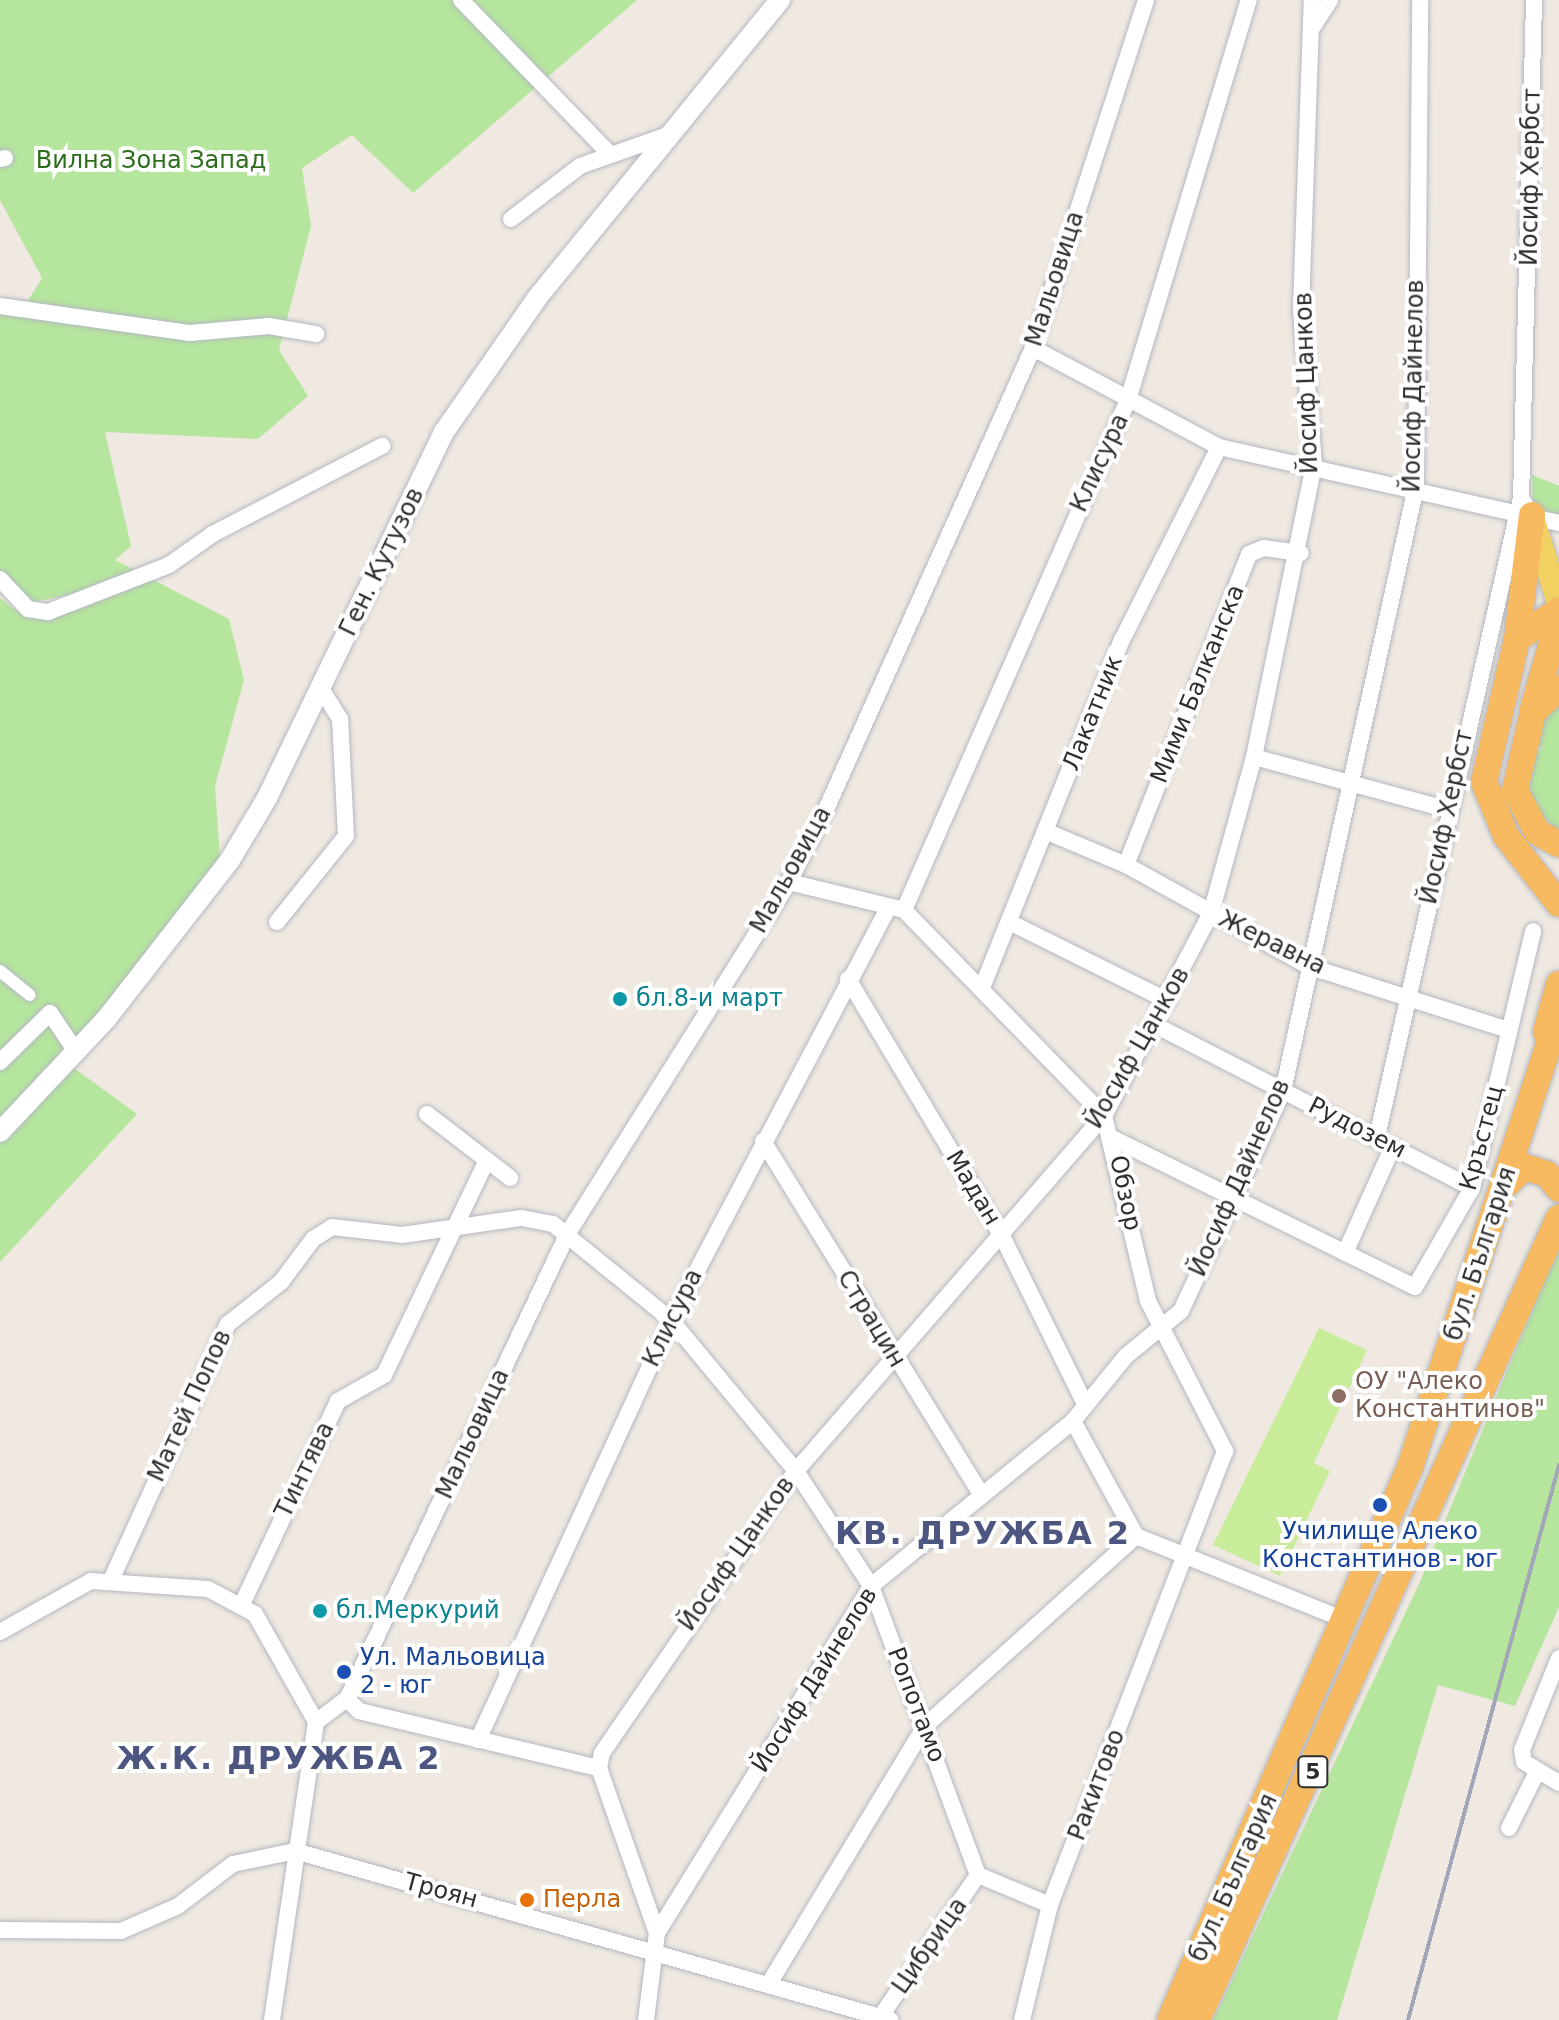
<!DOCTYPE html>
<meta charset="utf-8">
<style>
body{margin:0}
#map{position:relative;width:1559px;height:2020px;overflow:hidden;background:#efe9e1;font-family:"DejaVu Sans",sans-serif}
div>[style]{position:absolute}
.green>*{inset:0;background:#b6e59e}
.pitch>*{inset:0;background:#c9ec9a}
.roads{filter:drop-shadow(0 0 2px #b4b7c1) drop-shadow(0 0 2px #b4b7c1)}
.pedestrian>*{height:12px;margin:-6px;padding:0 6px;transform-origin:6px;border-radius:6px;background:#fff}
.minor>*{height:16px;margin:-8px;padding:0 8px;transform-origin:8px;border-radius:8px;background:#fff}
.tertiary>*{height:20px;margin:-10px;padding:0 10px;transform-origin:10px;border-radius:10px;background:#fff}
.primary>*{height:24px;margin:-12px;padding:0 12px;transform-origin:12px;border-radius:12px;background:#f2d163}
.trunk>*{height:26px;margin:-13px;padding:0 13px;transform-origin:13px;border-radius:13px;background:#f8ba60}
.rail>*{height:4px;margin:-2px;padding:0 2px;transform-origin:2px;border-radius:2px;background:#a3a6b8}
.dots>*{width:22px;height:22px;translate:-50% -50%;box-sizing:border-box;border:4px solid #fff;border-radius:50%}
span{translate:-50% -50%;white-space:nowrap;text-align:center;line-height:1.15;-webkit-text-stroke:8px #fff;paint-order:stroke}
.shield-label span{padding:2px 6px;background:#fff;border:2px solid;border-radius:6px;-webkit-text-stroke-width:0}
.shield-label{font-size:22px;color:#2e2e2e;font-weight:700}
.park-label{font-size:24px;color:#2c6e1b}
.street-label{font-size:24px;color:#2e2e2e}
.culture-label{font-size:24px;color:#0d838f}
.left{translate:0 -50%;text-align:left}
.education-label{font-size:24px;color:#785e54}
.transit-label{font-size:24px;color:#164399}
.food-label{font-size:24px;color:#c56008}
.district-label{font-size:32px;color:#4d5680;font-weight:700;letter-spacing:2px}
</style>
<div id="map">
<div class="green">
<i style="clip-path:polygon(0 0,637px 0,413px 193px,352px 135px,302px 168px,311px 226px,279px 350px,308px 396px,258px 439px,105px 432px,131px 546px,115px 560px,229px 619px,244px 680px,215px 786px,220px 858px,67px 1063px,137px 1114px,0 1262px,0 598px,22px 615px,71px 602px,68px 595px,29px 603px,0 572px,0 303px,27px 302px,42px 278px,0 200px)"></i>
<i style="clip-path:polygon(1532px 475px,1559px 486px,1559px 516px,1533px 509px)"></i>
<i style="clip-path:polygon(1559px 702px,1559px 832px,1533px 808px,1525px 786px,1533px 751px,1543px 749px,1535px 746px,1542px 717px)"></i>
<i style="clip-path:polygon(1559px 1245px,1559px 1607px,1515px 1706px,1438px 1685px,1337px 2020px,1213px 2020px,1419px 1584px)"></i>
</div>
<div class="pitch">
<i style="clip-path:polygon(1319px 1328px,1367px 1350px,1314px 1463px,1330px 1471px,1280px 1576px,1213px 1545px)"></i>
</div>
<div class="roads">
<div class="pedestrian">
<i style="left:0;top:971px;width:38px;rotate:39deg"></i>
</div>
<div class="minor">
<i style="left:461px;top:0;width:211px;rotate:46deg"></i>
<i style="left:1312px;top:28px;width:33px;rotate:-57deg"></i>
<i style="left:0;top:159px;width:5px;rotate:-11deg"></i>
<i style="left:511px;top:219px;width:87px;rotate:-37.5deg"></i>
<i style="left:580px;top:166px;width:99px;rotate:-19.5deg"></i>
<i style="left:0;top:306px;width:192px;rotate:8.1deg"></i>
<i style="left:190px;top:333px;width:79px;rotate:-5.1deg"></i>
<i style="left:269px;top:326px;width:48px;rotate:9.7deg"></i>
<i style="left:1033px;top:348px;width:211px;rotate:28deg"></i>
<i style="left:1219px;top:447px;width:348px;rotate:12.6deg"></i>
<i style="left:1527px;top:507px;width:11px;rotate:-124deg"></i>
<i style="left:1521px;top:498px;width:498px;rotate:-88.5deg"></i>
<i style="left:0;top:579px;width:41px;rotate:47deg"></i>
<i style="left:28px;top:609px;width:20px;rotate:9deg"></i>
<i style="left:48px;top:612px;width:130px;rotate:-21.2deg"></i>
<i style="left:169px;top:565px;width:54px;rotate:-35.2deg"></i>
<i style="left:213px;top:534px;width:191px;rotate:-27.5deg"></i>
<i style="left:1254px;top:757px;width:202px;rotate:15.2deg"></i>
<i style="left:1045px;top:831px;width:88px;rotate:22.8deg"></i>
<i style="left:1126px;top:865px;width:208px;rotate:29deg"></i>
<i style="left:1308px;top:966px;width:211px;rotate:17.7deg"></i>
<i style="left:1126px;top:865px;width:334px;rotate:-68.4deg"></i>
<i style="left:1249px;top:554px;width:16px;rotate:-22deg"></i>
<i style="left:1264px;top:548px;width:37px;rotate:8deg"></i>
<i style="left:789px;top:882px;width:118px;rotate:13.7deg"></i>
<i style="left:904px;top:910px;width:287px;rotate:45.8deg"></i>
<i style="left:1104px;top:1116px;width:190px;rotate:76.6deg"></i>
<i style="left:1148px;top:1301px;width:169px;rotate:62.8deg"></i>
<i style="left:1225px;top:1451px;width:487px;rotate:111.1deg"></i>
<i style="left:1050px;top:1905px;width:118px;rotate:103.7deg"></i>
<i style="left:904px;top:910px;width:557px;rotate:-66.29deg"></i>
<i style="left:1128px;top:400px;width:418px;rotate:-73.2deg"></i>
<i style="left:277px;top:922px;width:110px;rotate:-51.3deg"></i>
<i style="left:346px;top:836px;width:117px;rotate:-92.9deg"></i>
<i style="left:340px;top:719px;width:36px;rotate:-122deg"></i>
<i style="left:1011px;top:923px;width:175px;rotate:26.4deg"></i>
<i style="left:848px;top:979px;width:300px;rotate:59.1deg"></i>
<i style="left:1002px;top:1236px;width:187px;rotate:63.7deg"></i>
<i style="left:983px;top:985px;width:372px;rotate:-68.1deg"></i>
<i style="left:1122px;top:640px;width:216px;rotate:-63.3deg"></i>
<i style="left:1155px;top:1025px;width:356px;rotate:27.2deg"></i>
<i style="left:0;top:1062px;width:70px;rotate:-44.4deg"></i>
<i style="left:50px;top:1013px;width:48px;rotate:56deg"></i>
<i style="left:427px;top:1114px;width:105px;rotate:37.6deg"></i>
<i style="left:1377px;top:1137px;width:655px;rotate:-77.3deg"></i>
<i style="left:1114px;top:1139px;width:335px;rotate:26.2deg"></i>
<i style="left:1415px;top:1287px;width:114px;rotate:-60.1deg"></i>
<i style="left:1472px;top:1188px;width:264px;rotate:-76.6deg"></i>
<i style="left:763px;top:1141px;width:416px;rotate:58.3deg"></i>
<i style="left:1345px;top:1253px;width:117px;rotate:-65.8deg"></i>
<i style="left:1073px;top:1421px;width:131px;rotate:61.3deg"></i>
<i style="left:1136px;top:1536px;width:225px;rotate:21.9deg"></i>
<i style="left:112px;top:1578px;width:279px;rotate:-65.5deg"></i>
<i style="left:228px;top:1324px;width:68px;rotate:-38.4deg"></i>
<i style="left:281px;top:1282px;width:54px;rotate:-53.3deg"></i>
<i style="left:313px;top:1239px;width:22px;rotate:-32deg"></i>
<i style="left:332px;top:1227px;width:70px;rotate:6.5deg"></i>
<i style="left:402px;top:1235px;width:121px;rotate:-8.1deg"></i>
<i style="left:522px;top:1218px;width:32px;rotate:11deg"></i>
<i style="left:553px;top:1224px;width:152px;rotate:39.1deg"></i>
<i style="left:671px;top:1320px;width:196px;rotate:50.4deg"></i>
<i style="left:796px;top:1471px;width:137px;rotate:56.9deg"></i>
<i style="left:871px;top:1586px;width:308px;rotate:69.7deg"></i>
<i style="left:978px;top:1875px;width:78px;rotate:22.6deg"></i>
<i style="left:243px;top:1602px;width:222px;rotate:-64.7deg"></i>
<i style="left:338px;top:1401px;width:53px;rotate:-29.5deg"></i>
<i style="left:384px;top:1375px;width:238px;rotate:-64.4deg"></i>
<i style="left:0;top:1632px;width:104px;rotate:-29.3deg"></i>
<i style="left:91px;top:1581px;width:117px;rotate:3.9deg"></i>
<i style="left:208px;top:1589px;width:53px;rotate:28deg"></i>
<i style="left:255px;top:1614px;width:124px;rotate:60.5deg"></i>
<i style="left:1559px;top:1658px;width:99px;rotate:111.9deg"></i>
<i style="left:1522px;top:1750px;width:12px;rotate:81deg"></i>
<i style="left:1524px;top:1762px;width:41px;rotate:31deg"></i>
<i style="left:347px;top:1699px;width:17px;rotate:45deg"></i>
<i style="left:359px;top:1711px;width:247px;rotate:13.4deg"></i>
<i style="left:478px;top:1740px;width:462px;rotate:-65.3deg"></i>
<i style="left:671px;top:1320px;width:467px;rotate:-62.2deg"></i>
<i style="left:1509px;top:1828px;width:63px;rotate:-63.4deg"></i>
<i style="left:0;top:1930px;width:121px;rotate:0.5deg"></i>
<i style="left:121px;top:1931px;width:62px;rotate:-23.7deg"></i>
<i style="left:178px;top:1906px;width:69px;rotate:-37.4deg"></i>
<i style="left:233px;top:1864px;width:63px;rotate:-11.8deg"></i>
<i style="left:295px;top:1851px;width:619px;rotate:15.83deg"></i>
<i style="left:657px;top:1933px;width:175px;rotate:-109.4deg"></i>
<i style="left:599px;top:1768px;width:15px;rotate:-79deg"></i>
<i style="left:602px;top:1753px;width:342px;rotate:-55.5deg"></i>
<i style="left:796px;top:1471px;width:470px;rotate:-49.1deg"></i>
<i style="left:1104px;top:1116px;width:229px;rotate:-62.2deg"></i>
<i style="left:1211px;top:913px;width:162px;rotate:-74.6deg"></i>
<i style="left:1254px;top:757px;width:298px;rotate:-78.4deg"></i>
<i style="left:1314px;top:465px;width:157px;rotate:-94.8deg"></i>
<i style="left:1301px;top:309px;width:309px;rotate:-88deg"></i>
<i style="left:770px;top:1982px;width:299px;rotate:-58.8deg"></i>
<i style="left:925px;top:1726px;width:284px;rotate:-42deg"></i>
<i style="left:881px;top:2016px;width:171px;rotate:-55.5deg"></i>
<i style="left:272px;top:2020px;width:301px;rotate:-81.6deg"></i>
<i style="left:316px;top:1722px;width:39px;rotate:-37deg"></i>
<i style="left:347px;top:1699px;width:516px;rotate:-64.63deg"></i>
<i style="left:568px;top:1233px;width:415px;rotate:-57.8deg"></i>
<i style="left:789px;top:882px;width:86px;rotate:-63.1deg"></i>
<i style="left:828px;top:805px;width:501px;rotate:-65.84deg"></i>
<i style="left:1033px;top:348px;width:366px;rotate:-72deg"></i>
<i style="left:646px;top:2020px;width:88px;rotate:-82.8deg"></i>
<i style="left:657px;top:1933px;width:408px;rotate:-58.3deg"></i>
<i style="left:871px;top:1586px;width:261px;rotate:-39.2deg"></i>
<i style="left:1073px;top:1421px;width:84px;rotate:-50.8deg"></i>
<i style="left:1126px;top:1356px;width:71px;rotate:-39.3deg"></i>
<i style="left:1181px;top:1311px;width:242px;rotate:-65.1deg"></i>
<i style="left:1283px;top:1091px;width:618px;rotate:-77.58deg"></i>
<i style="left:1416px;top:487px;width:487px;rotate:-89.5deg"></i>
</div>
<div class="tertiary">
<i style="left:0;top:1132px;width:156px;rotate:-46.8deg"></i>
<i style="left:107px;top:1018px;width:200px;rotate:-52.1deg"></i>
<i style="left:230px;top:860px;width:72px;rotate:-59.2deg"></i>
<i style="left:267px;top:798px;width:407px;rotate:-64.2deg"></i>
<i style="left:444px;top:432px;width:163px;rotate:-55.2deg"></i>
<i style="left:537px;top:298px;width:385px;rotate:-50.8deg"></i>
</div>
<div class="primary">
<i style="left:1532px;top:518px;width:89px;rotate:72.4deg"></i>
</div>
<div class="trunk">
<i style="left:1559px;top:610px;width:51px;rotate:145.4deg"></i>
<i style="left:1517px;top:639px;width:147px;rotate:103deg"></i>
<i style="left:1484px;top:782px;width:58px;rotate:67.8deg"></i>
<i style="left:1506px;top:836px;width:86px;rotate:52.1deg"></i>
<i style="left:1517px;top:639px;width:125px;rotate:-83.1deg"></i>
<i style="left:1559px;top:688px;width:35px;rotate:137deg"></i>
<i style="left:1533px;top:712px;width:80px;rotate:103deg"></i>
<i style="left:1515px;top:790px;width:47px;rotate:62.4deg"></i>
<i style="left:1537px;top:832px;width:25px;rotate:29deg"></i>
<i style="left:1533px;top:709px;width:95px;rotate:-74.1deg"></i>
<i style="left:1546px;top:1032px;width:50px;rotate:-74.8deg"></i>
<i style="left:1504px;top:1186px;width:28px;rotate:-42deg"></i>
<i style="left:1525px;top:1167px;width:23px;rotate:18deg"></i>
<i style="left:1547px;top:1174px;width:19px;rotate:51deg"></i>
<i style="left:1170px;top:2020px;width:603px;rotate:-66.54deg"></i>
<i style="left:1410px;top:1467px;width:476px;rotate:-71.8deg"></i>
<i style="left:1197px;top:2020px;width:880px;rotate:-65.71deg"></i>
</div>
</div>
<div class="rail">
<i style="left:1408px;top:2020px;width:575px;rotate:-74.78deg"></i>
</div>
<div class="dots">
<i style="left:620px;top:999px;background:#0f9aa8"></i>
<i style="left:1339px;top:1396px;background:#8d6e63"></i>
<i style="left:1380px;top:1505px;background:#1a4fb4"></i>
<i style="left:320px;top:1611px;background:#0f9aa8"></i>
<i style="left:344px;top:1672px;background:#1a4fb4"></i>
<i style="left:527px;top:1900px;background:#e8710a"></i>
</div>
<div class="shield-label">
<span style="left:1313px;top:1772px">5</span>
</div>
<div class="park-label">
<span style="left:151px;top:161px">Вилна Зона Запад</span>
</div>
<div class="street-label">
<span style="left:1531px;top:177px;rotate:-89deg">Йосиф Хербст</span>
<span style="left:1055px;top:279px;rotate:-72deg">Мальовица</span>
<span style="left:1307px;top:383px;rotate:-92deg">Йосиф Цанков</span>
<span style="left:1414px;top:386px;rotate:-89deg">Йосиф Дайнелов</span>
<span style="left:1100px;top:463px;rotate:-65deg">Клисура</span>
<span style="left:382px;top:562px;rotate:-64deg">Ген. Кутузов</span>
<span style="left:1198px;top:684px;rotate:-68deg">Мими Балканска</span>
<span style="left:1093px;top:713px;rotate:-68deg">Лакатник</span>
<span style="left:1447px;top:817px;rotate:-78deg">Йосиф Хербст</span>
<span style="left:791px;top:870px;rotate:-61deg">Мальовица</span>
<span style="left:1272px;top:943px;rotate:26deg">Жеравна</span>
<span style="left:1138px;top:1048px;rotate:-60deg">Йосиф Цанков</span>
<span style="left:1357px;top:1128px;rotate:27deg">Рудозем</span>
<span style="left:1482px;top:1138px;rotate:-75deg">Кръстец</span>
<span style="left:1240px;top:1178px;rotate:-66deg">Йосиф Дайнелов</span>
<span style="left:973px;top:1188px;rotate:59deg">Мадан</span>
<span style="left:1125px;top:1193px;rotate:78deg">Обзор</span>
<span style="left:1481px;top:1254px;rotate:-72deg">бул. България</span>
<span style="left:673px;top:1318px;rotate:-64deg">Клисура</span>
<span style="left:871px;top:1319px;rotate:59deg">Страцин</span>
<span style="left:190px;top:1406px;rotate:-65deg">Матей Попов</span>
<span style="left:473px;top:1434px;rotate:-65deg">Мальовица</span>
<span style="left:305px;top:1470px;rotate:-64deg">Тинтява</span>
<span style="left:737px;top:1554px;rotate:-55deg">Йосиф Цанков</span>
<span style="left:815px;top:1680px;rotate:-58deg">Йосиф Дайнелов</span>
<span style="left:916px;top:1705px;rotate:69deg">Ропотамо</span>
<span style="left:1097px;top:1785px;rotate:-69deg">Ракитово</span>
<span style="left:1234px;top:1878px;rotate:-66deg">бул. България</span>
<span style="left:441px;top:1891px;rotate:15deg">Троян</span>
<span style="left:930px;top:1946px;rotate:-55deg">Цибрица</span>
</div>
<div class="culture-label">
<span class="left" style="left:636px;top:999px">бл.8-и март</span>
<span class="left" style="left:336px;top:1611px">бл.Меркурий</span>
</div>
<div class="education-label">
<span class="left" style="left:1355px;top:1396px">ОУ "Алеко<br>Константинов"</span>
</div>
<div class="transit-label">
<span style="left:1380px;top:1546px">Училище Алеко<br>Константинов - юг</span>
<span class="left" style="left:360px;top:1672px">Ул. Мальовица<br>2 - юг</span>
</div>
<div class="food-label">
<span class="left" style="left:543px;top:1900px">Перла</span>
</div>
<div class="district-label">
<span style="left:983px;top:1533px">КВ. ДРУЖБА 2</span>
<span style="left:279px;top:1758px">Ж.К. ДРУЖБА 2</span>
</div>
</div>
